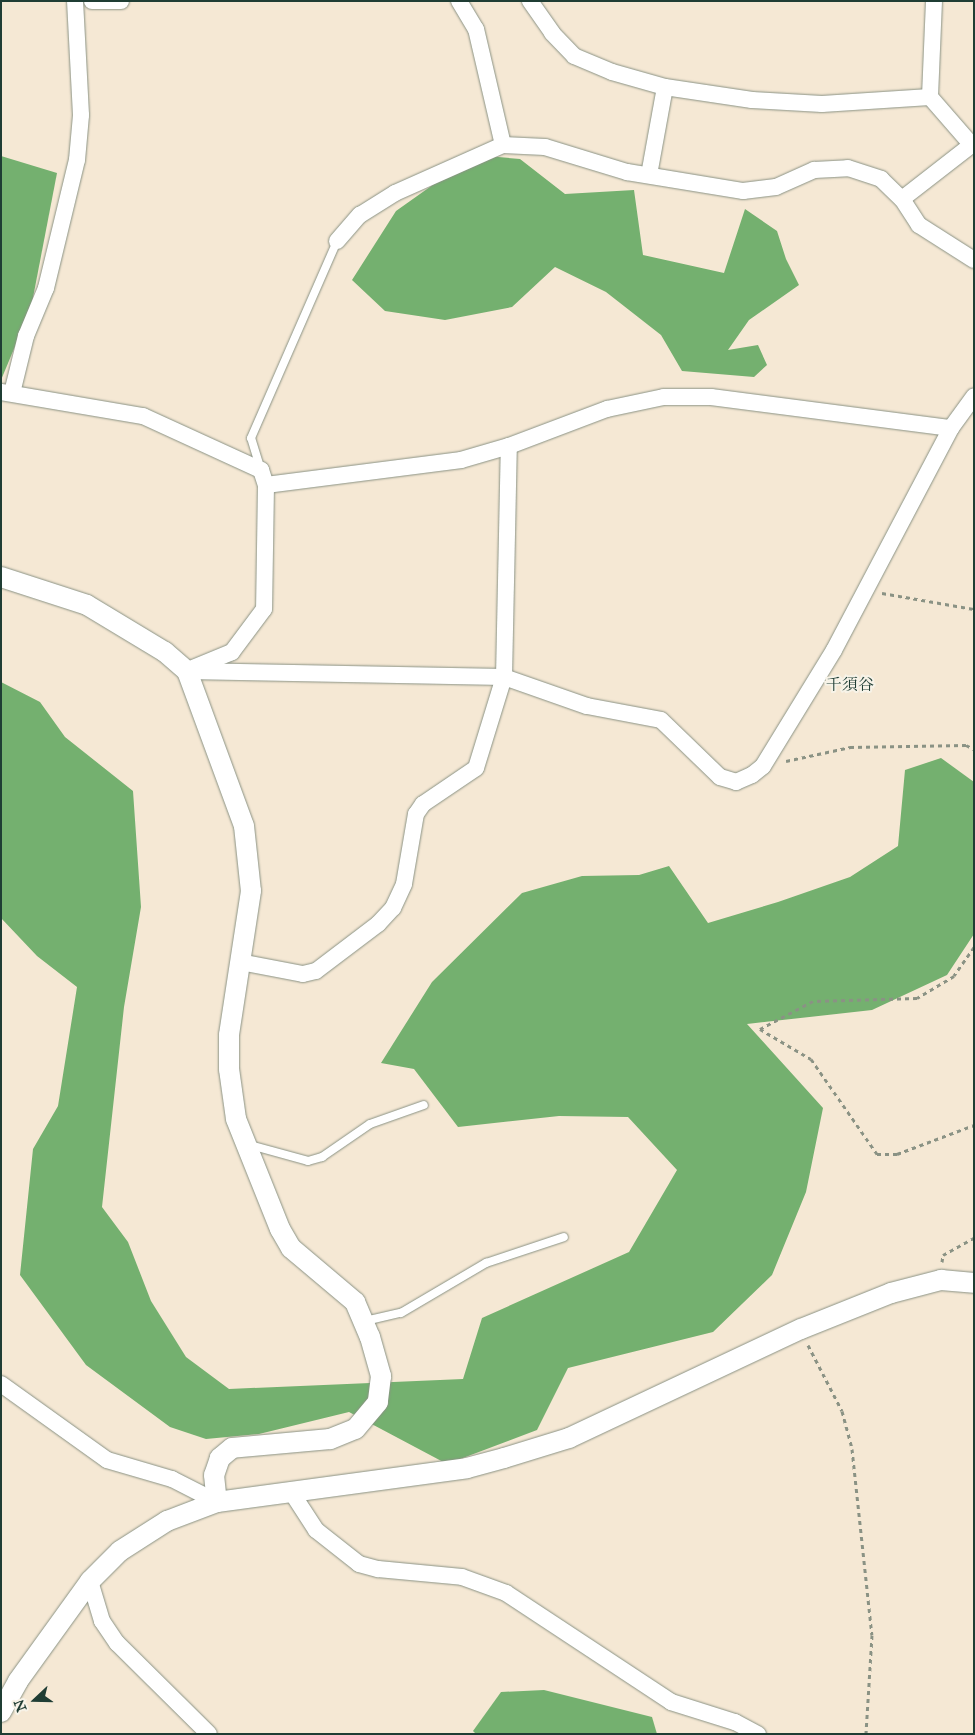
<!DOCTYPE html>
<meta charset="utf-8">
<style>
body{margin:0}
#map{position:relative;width:975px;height:1735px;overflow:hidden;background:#f5e8d4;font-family:"IM FELL Great Primer","Noto Serif JP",serif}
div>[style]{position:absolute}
.forest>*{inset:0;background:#74b06f}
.path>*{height:3px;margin-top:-1.5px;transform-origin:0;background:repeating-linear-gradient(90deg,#8a9284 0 4px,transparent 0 8px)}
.roads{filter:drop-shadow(0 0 1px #8a9284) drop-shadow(0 0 1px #8a9284)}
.service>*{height:8px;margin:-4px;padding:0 4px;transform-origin:4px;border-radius:4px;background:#fff}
.minor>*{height:16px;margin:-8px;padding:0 8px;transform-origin:8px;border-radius:8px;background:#fff}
.tertiary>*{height:20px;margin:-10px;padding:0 10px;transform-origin:10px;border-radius:10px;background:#fff}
span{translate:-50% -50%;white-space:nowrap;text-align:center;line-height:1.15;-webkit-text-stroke:4px #f7f3e8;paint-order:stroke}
.neighbourhood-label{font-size:16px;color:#1f3d34}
.frame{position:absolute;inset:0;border:2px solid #1f3d34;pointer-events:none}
.north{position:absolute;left:10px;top:1675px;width:50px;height:50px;-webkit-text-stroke:4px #f7f3e8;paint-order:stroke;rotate:249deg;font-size:14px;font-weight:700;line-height:20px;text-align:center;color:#1f3d34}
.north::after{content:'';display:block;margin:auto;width:18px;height:22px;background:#1f3d34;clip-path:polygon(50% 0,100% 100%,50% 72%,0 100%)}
</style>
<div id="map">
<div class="forest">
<i style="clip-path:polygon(475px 155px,520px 159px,565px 194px,634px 190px,643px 255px,724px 273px,745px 209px,777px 231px,786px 259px,799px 285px,749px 320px,728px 350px,758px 345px,767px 365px,754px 377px,682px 371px,661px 335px,606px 292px,555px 267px,512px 307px,445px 320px,385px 311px,352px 280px,396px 211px)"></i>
<i style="clip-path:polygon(1px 156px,57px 173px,31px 308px,1px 380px)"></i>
<i style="clip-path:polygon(1px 682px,40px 702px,65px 737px,133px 791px,141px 907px,124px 1007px,102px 1207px,128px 1242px,151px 1301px,186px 1357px,229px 1389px,463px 1379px,482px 1318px,629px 1252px,677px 1170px,628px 1117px,559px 1116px,458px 1127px,414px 1069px,381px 1063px,432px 982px,522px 893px,582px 876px,639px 875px,669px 866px,708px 923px,778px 902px,850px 877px,898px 846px,905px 770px,941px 758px,974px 782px,974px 934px,947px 975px,872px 1010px,747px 1024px,823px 1108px,806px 1192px,772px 1275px,713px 1332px,568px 1368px,537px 1430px,447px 1464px,349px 1412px,259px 1434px,206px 1439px,170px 1427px,86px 1365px,20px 1275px,33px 1149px,58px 1106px,77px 987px,37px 956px,1px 918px)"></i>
<i style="clip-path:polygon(544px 1690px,652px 1717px,657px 1734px,476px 1734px,473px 1731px,501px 1692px)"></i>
</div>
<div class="path">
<i style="left:882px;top:593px;width:93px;rotate:9.9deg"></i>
<i style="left:786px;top:761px;width:66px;rotate:-12.3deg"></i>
<i style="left:850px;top:747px;width:116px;rotate:-1deg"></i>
<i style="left:966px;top:745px;width:9px;rotate:27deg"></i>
<i style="left:974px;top:947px;width:35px;rotate:125deg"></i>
<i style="left:954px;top:976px;width:43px;rotate:149.3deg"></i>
<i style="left:917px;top:998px;width:104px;rotate:178.3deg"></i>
<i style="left:813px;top:1001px;width:60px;rotate:152.2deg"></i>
<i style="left:760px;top:1029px;width:59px;rotate:30.5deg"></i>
<i style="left:811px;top:1059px;width:116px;rotate:55.2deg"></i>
<i style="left:877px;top:1154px;width:20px"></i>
<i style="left:897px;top:1154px;width:82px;rotate:-20.6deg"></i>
<i style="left:942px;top:1262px;width:7px;rotate:-82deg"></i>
<i style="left:943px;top:1255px;width:35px;rotate:-29deg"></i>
<i style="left:808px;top:1345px;width:74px;rotate:62.7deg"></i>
<i style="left:842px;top:1411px;width:39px;rotate:75deg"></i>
<i style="left:852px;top:1449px;width:187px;rotate:83.9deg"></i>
<i style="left:872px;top:1635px;width:99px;rotate:93.5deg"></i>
</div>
<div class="roads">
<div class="service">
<i style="left:260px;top:467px;width:30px;rotate:-107deg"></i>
<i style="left:251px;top:438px;width:215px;rotate:-66.4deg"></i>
<i style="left:250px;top:1145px;width:60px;rotate:15.4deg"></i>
<i style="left:308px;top:1161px;width:15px;rotate:-16deg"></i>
<i style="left:322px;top:1157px;width:58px;rotate:-34.5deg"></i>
<i style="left:370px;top:1124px;width:57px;rotate:-19.4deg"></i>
<i style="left:365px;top:1321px;width:37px;rotate:-13deg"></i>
<i style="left:401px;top:1313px;width:99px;rotate:-30.5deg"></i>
<i style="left:486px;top:1263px;width:82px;rotate:-18.4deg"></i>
</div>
<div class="minor">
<i style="left:92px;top:1px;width:29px"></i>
<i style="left:459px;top:1px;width:33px;rotate:59deg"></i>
<i style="left:476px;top:29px;width:119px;rotate:76.9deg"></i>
<i style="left:503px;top:145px;width:42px;rotate:2.7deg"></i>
<i style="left:545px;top:147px;width:86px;rotate:17deg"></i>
<i style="left:627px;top:172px;width:118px;rotate:9.3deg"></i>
<i style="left:743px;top:191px;width:33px;rotate:-7deg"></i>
<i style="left:776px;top:187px;width:42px;rotate:-24.1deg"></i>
<i style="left:814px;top:170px;width:34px;rotate:-3deg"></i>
<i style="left:848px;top:168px;width:35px;rotate:18deg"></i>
<i style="left:881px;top:179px;width:29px;rotate:44deg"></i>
<i style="left:902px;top:199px;width:31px;rotate:57deg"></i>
<i style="left:919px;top:225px;width:65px;rotate:32.5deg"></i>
<i style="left:530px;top:1px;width:39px;rotate:55deg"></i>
<i style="left:552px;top:33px;width:32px;rotate:46deg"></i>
<i style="left:574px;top:56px;width:41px;rotate:22.8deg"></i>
<i style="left:612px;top:72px;width:55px;rotate:15.8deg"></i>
<i style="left:665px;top:87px;width:88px;rotate:8.5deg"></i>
<i style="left:752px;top:100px;width:70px;rotate:3.3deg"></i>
<i style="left:822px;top:104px;width:108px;rotate:-3.7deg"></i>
<i style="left:934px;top:1px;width:96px;rotate:92.4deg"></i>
<i style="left:930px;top:97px;width:61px;rotate:49deg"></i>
<i style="left:649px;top:175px;width:89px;rotate:-79.7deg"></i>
<i style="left:902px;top:199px;width:91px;rotate:-37.9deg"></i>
<i style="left:337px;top:241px;width:35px;rotate:-49deg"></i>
<i style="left:360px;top:215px;width:41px;rotate:-32.2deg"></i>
<i style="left:395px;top:193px;width:118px;rotate:-24deg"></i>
<i style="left:1px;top:392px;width:144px;rotate:9.6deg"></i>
<i style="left:143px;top:416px;width:130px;rotate:24.6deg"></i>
<i style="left:261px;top:470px;width:16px;rotate:72deg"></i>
<i style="left:266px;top:485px;width:124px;rotate:90.9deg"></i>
<i style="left:264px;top:609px;width:54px;rotate:126.7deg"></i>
<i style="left:232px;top:652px;width:42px;rotate:157.7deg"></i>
<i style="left:12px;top:393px;width:59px;rotate:-76.2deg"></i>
<i style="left:26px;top:336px;width:52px;rotate:-67.4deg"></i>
<i style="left:46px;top:288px;width:132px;rotate:-76.4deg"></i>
<i style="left:77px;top:160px;width:45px;rotate:-84.9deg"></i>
<i style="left:81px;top:115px;width:114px;rotate:-93deg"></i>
<i style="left:266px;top:485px;width:197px;rotate:-7.3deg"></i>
<i style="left:461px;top:460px;width:50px;rotate:-16.3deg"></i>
<i style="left:509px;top:446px;width:105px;rotate:-20.7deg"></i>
<i style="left:607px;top:409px;width:58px;rotate:-11.9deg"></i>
<i style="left:664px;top:397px;width:47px"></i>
<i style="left:711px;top:397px;width:242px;rotate:7.4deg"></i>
<i style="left:187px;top:671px;width:317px;rotate:1.1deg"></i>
<i style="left:504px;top:677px;width:88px;rotate:19.3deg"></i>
<i style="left:587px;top:706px;width:75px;rotate:10.7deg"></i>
<i style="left:661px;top:720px;width:82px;rotate:44deg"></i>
<i style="left:720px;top:777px;width:17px;rotate:17deg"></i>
<i style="left:736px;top:782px;width:17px;rotate:-24deg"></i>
<i style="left:752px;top:775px;width:14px;rotate:-39deg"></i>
<i style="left:763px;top:766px;width:136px;rotate:-58.5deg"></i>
<i style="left:834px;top:650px;width:251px;rotate:-62.2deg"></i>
<i style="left:951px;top:428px;width:39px;rotate:-54deg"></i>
<i style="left:240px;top:962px;width:64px;rotate:10.8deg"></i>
<i style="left:303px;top:974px;width:13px;rotate:-13deg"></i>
<i style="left:316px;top:971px;width:78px;rotate:-37.2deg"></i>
<i style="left:378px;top:924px;width:22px;rotate:-47deg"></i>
<i style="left:393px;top:908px;width:26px;rotate:-65deg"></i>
<i style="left:404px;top:884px;width:71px;rotate:-80.3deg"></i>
<i style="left:416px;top:814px;width:12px;rotate:-55deg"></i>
<i style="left:423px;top:804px;width:64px;rotate:-34.2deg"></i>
<i style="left:476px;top:768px;width:95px;rotate:-72.9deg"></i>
<i style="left:504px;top:677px;width:231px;rotate:-88.8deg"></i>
<i style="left:1px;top:1384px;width:130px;rotate:35.6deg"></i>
<i style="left:107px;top:1460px;width:68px;rotate:16.3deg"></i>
<i style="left:172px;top:1479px;width:51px;rotate:27.1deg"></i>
<i style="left:292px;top:1493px;width:44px;rotate:57deg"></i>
<i style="left:316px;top:1530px;width:55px;rotate:38.3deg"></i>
<i style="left:359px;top:1564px;width:20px;rotate:15deg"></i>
<i style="left:378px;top:1569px;width:84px;rotate:5.4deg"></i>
<i style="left:462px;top:1577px;width:47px;rotate:20deg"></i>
<i style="left:506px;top:1593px;width:198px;rotate:33.4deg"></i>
<i style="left:671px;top:1702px;width:67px;rotate:17.4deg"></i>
<i style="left:735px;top:1722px;width:26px;rotate:28deg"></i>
<i style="left:90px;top:1581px;width:42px;rotate:73.3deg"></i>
<i style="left:102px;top:1621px;width:27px;rotate:56deg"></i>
<i style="left:117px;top:1643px;width:129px;rotate:44.7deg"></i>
</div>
<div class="tertiary">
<i style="left:1px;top:577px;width:90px;rotate:18deg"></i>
<i style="left:87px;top:605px;width:91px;rotate:31.1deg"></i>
<i style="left:165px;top:652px;width:29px;rotate:41deg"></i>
<i style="left:187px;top:671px;width:165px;rotate:69.8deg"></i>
<i style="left:244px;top:826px;width:65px;rotate:83.9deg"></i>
<i style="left:251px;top:891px;width:146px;rotate:98.7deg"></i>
<i style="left:229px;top:1035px;width:34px;rotate:90deg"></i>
<i style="left:229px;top:1069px;width:50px;rotate:82deg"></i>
<i style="left:236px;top:1119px;width:118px;rotate:68.2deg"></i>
<i style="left:280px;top:1229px;width:22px;rotate:60deg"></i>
<i style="left:291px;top:1248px;width:84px;rotate:40.2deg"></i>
<i style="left:355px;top:1302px;width:38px;rotate:67deg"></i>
<i style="left:370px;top:1337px;width:41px;rotate:74.2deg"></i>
<i style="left:381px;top:1376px;width:26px;rotate:97deg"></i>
<i style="left:378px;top:1402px;width:35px;rotate:130deg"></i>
<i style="left:355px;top:1429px;width:27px;rotate:158deg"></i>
<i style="left:330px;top:1439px;width:98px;rotate:174.8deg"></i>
<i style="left:232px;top:1448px;width:16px;rotate:140deg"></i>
<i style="left:220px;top:1458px;width:18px;rotate:109deg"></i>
<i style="left:214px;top:1475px;width:27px;rotate:84deg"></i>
<i style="left:1px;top:1712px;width:35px;rotate:-61deg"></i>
<i style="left:18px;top:1681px;width:123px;rotate:-54.2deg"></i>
<i style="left:90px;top:1581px;width:42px;rotate:-45deg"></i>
<i style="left:120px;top:1551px;width:56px;rotate:-32.6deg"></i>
<i style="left:167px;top:1521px;width:53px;rotate:-20.8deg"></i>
<i style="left:217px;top:1502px;width:252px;rotate:-7.7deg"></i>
<i style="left:467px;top:1468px;width:38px;rotate:-15deg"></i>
<i style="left:504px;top:1458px;width:68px;rotate:-17.1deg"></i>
<i style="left:569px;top:1438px;width:256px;rotate:-25.2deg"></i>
<i style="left:801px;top:1329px;width:97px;rotate:-21.8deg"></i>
<i style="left:891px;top:1293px;width:52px;rotate:-14.6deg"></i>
<i style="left:941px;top:1280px;width:33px;rotate:5deg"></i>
</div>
</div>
<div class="neighbourhood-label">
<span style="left:850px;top:685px">千須谷</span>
</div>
<div class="frame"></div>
<div class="north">N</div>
</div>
